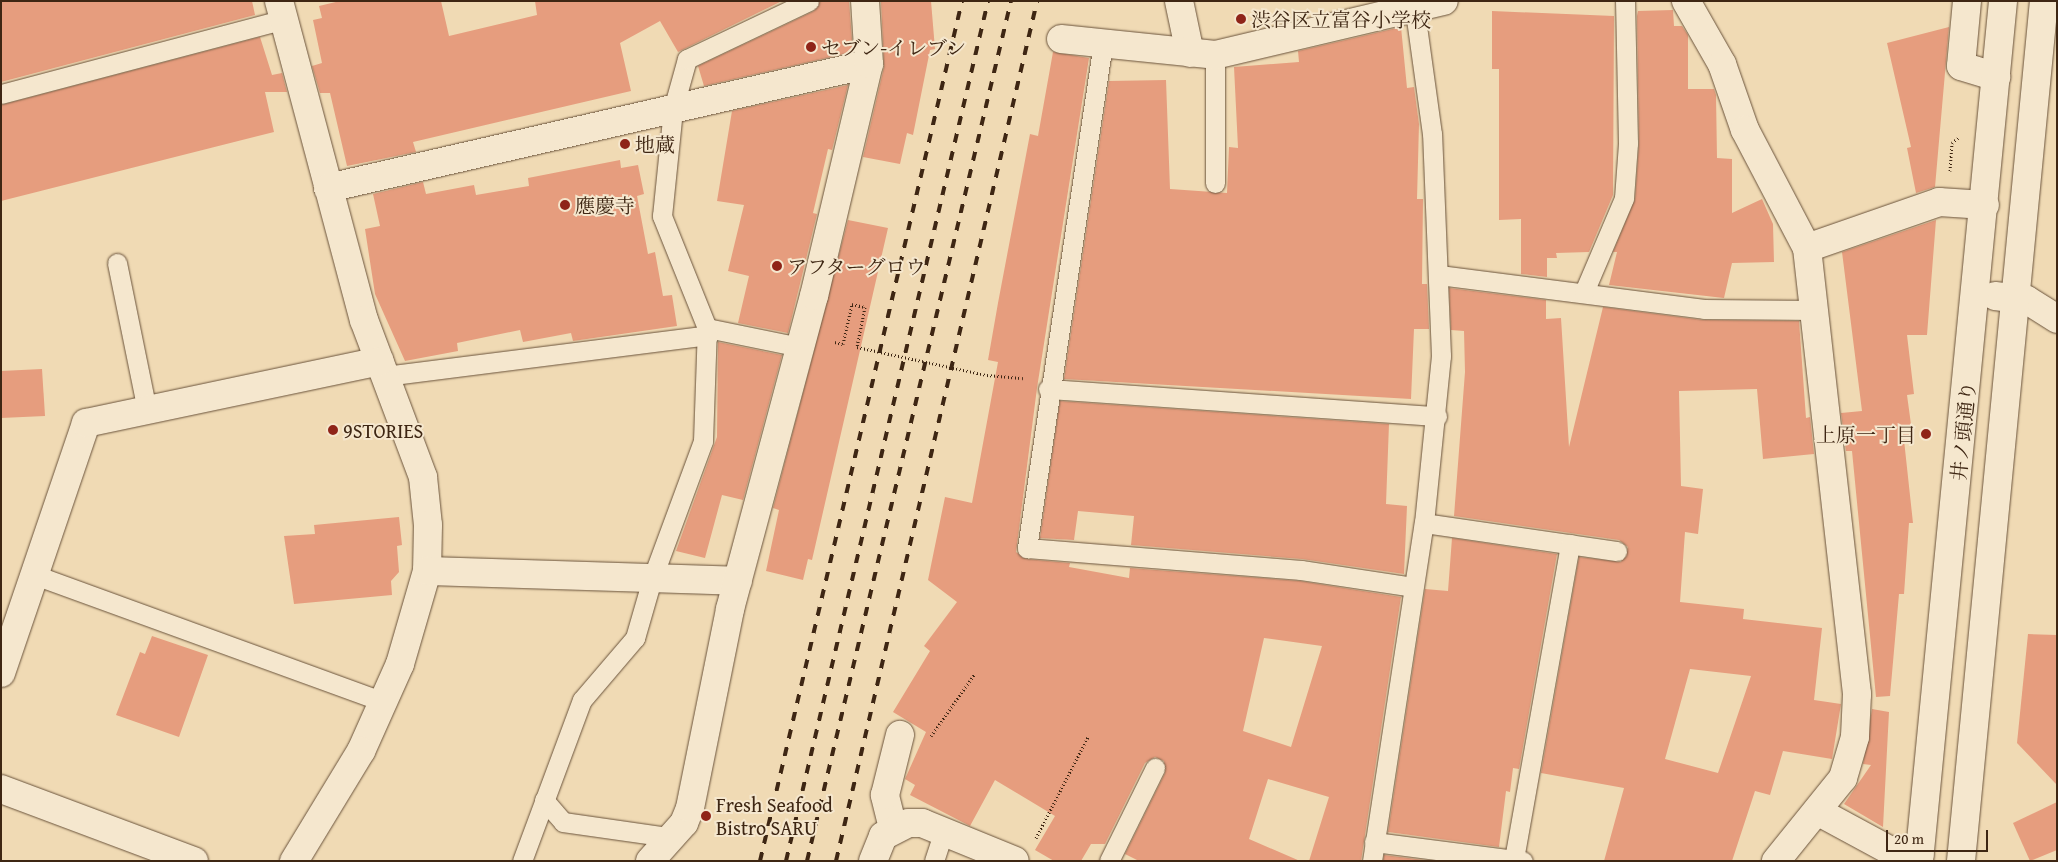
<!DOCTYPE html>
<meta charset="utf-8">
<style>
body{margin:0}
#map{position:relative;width:2058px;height:862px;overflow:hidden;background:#f0dab4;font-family:"Gentium Book Plus","Noto Serif JP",serif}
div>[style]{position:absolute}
.building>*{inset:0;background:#e69d7e}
.path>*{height:3px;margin-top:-1.5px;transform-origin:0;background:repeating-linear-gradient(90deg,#3e2613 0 1px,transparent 0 3.5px)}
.roads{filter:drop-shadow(0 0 1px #6a533b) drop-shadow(0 0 1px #6a533b)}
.lane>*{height:19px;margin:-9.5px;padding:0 9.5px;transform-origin:9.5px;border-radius:9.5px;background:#f5e7ce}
.street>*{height:28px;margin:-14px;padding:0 14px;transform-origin:14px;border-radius:14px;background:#f5e7ce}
.secondary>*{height:28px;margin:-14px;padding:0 14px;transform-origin:14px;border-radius:14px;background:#f5e7ce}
.rail>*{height:4px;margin-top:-2px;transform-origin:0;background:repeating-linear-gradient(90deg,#3e2613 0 9px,transparent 0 18px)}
.path-bridge>*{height:3px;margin-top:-1.5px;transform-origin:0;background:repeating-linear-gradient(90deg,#3e2613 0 1px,transparent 0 3.5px)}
.dots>*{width:14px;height:14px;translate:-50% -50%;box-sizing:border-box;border:2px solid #f5e7ce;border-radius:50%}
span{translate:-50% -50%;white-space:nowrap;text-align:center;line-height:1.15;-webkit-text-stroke:4px #f5e7ce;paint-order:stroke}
.poi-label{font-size:20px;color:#3e2613}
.left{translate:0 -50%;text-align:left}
.right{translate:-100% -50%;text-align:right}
.street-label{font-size:20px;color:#3e2613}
.frame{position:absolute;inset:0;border:2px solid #3e2613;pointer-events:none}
.scale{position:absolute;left:1886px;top:830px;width:102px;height:22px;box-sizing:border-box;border:2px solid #3e2613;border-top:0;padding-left:6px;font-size:15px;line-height:18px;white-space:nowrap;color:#3e2613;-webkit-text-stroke:4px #f5e7ce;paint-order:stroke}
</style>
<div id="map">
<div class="building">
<i style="clip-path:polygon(1px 1px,252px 1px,255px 15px,1px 82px)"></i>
<i style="clip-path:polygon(340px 1px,441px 1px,449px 36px,537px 15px,535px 1px,782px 1px,678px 52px,660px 21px,620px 43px,631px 91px,413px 142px,416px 152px,347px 166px,330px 93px,320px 93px,312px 66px,322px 63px,313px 20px,322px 18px,319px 6px)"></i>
<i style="clip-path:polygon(820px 1px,849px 1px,853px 52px,704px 86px,698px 66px,814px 11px)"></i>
<i style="clip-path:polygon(881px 1px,931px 1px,935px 49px,930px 50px,913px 135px,907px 133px,900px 164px,863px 157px,884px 67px)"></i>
<i style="clip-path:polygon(1673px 10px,1674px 26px,1682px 26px,1688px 35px,1688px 89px,1714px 89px,1716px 95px,1717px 158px,1732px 159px,1732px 213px,1762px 199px,1773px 224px,1774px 262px,1732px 263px,1724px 298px,1609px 285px,1617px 252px,1613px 252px,1635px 199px,1639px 143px,1637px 16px,1638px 11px)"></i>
<i style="clip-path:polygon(1492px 11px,1614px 16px,1613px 195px,1589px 252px,1556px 253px,1557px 258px,1547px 258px,1547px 277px,1521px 274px,1521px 219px,1499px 220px,1499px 69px,1492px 69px)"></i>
<i style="clip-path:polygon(1401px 27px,1407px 88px,1414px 87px,1419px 124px,1417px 199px,1423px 199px,1422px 284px,1427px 284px,1429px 329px,1414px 329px,1411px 399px,1064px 379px,1109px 81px,1166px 80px,1170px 189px,1227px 193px,1229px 147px,1238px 148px,1234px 67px,1299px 62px,1298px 51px)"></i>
<i style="clip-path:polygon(1949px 27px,1935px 187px,1916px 193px,1907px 148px,1911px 147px,1887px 43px)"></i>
<i style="clip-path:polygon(260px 37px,272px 75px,282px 73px,287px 92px,265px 92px,274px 132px,1px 201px,1px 105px)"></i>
<i style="clip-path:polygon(evenodd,1053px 52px,1089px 58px,1037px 388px,1016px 552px,1026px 559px,1070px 563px,1069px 567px,1129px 578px,1130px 568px,1300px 581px,1401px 597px,1361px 861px,1309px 861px,1329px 797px,1268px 779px,1249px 839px,1300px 861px,1139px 861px,1125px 854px,1165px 773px,1164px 761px,1155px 757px,1145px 763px,1105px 844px,1091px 844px,1081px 861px,1054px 861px,1035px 850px,1055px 816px,995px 780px,970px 826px,910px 795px,915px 785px,905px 779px,926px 732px,893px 712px,930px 651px,924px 646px,957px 602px,928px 580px,945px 497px,972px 503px,998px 362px,988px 360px,998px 303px,1030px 134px,1038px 136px,1053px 52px,1264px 638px,1322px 646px,1291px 747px,1243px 731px,1264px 638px)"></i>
<i style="clip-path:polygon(848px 85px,832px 150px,828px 149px,813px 213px,817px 214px,788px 333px,738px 323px,749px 276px,728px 271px,744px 205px,717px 201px,732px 111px)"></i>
<i style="clip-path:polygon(620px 160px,621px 168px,638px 165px,644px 194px,637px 196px,648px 254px,655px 252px,663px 296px,672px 295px,677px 326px,573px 341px,571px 333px,523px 342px,520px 330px,457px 343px,458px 351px,405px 361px,375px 294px,365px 229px,380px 226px,373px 194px,423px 182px,426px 194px,474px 185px,476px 195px,529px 186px,528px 178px)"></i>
<i style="clip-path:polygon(848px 220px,888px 228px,812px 560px,808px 559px,803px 580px,766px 571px,779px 510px,773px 508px)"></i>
<i style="clip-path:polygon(1936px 220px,1927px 335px,1907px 335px,1914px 394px,1907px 395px,1913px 439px,1904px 440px,1913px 523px,1909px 523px,1904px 594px,1899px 594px,1890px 696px,1876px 697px,1852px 451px,1846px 451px,1841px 413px,1862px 411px,1842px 252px)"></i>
<i style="clip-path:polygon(evenodd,1449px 288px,1546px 300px,1546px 319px,1561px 318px,1569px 447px,1603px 307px,1703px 320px,1799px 321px,1806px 418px,1810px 417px,1814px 454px,1763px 459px,1757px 389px,1679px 391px,1681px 486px,1703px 489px,1698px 534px,1685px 532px,1680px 602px,1744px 609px,1743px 619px,1822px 628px,1814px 700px,1841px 704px,1832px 759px,1783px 751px,1770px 795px,1755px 791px,1732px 861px,1604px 861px,1624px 788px,1541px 773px,1579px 557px,1621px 562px,1628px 547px,1619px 540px,1454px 516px,1465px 372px,1464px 331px,1451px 330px,1449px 288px,1690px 669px,1751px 676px,1718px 773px,1665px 759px,1690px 669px)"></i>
<i style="clip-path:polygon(718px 342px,782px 355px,743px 500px,722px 495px,705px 558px,676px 551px,717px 437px)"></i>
<i style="clip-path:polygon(42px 369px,45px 416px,1px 418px,1px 371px)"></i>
<i style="clip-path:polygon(1060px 401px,1389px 424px,1386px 504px,1407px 506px,1404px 574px,1302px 559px,1131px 545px,1134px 516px,1078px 511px,1074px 540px,1040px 538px)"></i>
<i style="clip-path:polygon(399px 517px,402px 545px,397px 546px,399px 572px,391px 581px,392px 595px,294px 604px,284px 536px,315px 534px,314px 525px)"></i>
<i style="clip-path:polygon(1452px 538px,1557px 554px,1519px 769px,1513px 768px,1510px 792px,1506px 791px,1499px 847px,1388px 832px,1425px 589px,1448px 591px)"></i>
<i style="clip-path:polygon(2028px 634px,2057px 635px,2057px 785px,2017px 743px)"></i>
<i style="clip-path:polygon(152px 636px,208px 655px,179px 737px,116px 715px,140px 652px,145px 654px)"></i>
<i style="clip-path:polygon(1872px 709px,1889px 712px,1883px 827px,1844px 804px,1871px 765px,1863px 764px)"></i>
<i style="clip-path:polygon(2057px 802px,2057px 850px,2030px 861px,2013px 823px)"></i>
<i style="clip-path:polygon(1384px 855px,1432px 861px,1383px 861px)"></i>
</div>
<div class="path">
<i style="left:1950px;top:171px;width:28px;rotate:-86deg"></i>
<i style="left:1952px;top:143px;width:8px;rotate:-40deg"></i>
<i style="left:835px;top:342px;width:8px;rotate:14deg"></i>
<i style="left:843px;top:344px;width:41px;rotate:-77.3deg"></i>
<i style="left:852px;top:304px;width:13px;rotate:13deg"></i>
<i style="left:865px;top:307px;width:41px;rotate:101.3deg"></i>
<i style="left:987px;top:375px;width:36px;rotate:5deg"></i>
<i style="left:931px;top:736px;width:75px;rotate:-54.8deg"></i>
<i style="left:1036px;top:838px;width:114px;rotate:-62.8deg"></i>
</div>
<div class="roads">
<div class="lane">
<i style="left:1103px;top:43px;width:511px;rotate:98.56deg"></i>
<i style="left:1027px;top:548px;width:275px;rotate:4.6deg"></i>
<i style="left:1301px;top:570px;width:113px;rotate:8.6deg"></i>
<i style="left:1215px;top:55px;width:128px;rotate:90deg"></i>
<i style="left:1px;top:94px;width:293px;rotate:-14.8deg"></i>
<i style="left:117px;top:263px;width:150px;rotate:78.5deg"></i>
<i style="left:1439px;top:275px;width:267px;rotate:7.3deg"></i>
<i style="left:1704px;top:309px;width:110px;rotate:0.5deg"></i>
<i style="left:1584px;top:292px;width:102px;rotate:-66.9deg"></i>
<i style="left:1624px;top:198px;width:55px;rotate:-85.8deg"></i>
<i style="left:1628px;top:143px;width:142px;rotate:-91.2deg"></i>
<i style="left:707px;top:328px;width:95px;rotate:11.5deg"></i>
<i style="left:385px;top:376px;width:326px;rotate:-7.2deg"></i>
<i style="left:1048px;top:389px;width:390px;rotate:4deg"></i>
<i style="left:1424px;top:523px;width:195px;rotate:8.3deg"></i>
<i style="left:35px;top:575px;width:371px;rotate:20deg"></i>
<i style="left:544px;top:800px;width:29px;rotate:49deg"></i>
<i style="left:563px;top:822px;width:107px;rotate:8.1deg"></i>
<i style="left:1374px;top:842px;width:150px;rotate:7.3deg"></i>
<i style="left:1514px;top:859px;width:320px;rotate:-79.9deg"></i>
<i style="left:522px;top:861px;width:172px;rotate:-69.6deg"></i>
<i style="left:582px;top:700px;width:82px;rotate:-49.5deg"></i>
<i style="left:635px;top:638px;width:61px;rotate:-73.9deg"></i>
<i style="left:652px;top:579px;width:147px;rotate:-69.7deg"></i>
<i style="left:703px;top:441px;width:113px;rotate:-88deg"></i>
<i style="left:707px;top:328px;width:121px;rotate:-111.9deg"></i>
<i style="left:662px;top:216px;width:108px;rotate:-84.1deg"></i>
<i style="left:673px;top:109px;width:52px;rotate:-74.4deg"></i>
<i style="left:687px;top:59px;width:135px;rotate:-25.4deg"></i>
<i style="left:934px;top:861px;width:32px;rotate:-72deg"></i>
<i style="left:1109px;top:861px;width:104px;rotate:-63.7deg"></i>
<i style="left:1372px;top:861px;width:342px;rotate:-81.3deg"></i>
<i style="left:1424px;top:523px;width:168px;rotate:-84.2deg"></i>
<i style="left:1441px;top:356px;width:222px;rotate:-92.3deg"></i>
<i style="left:1432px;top:134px;width:130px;rotate:-97.9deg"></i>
</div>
<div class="street">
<i style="left:279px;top:1px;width:330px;rotate:75.1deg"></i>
<i style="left:364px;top:320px;width:168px;rotate:69.4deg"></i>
<i style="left:423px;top:477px;width:48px;rotate:84.1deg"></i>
<i style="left:428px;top:525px;width:46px;rotate:91.2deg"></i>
<i style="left:427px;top:571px;width:97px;rotate:106.2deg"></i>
<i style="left:400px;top:664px;width:95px;rotate:114.1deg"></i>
<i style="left:361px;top:751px;width:129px;rotate:121.3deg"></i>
<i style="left:1179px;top:1px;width:53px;rotate:78.1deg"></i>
<i style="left:1686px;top:1px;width:73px;rotate:60.3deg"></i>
<i style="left:1722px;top:64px;width:70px;rotate:70.8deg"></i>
<i style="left:1745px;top:130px;width:133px;rotate:62.3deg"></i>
<i style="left:1807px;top:248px;width:449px;rotate:83.6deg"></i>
<i style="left:1857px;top:694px;width:43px;rotate:92.7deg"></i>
<i style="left:1855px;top:737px;width:43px;rotate:106.3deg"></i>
<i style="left:1843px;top:778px;width:107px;rotate:128.9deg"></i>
<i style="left:1967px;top:1px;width:65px;rotate:95.3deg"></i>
<i style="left:1961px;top:66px;width:37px;rotate:17deg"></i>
<i style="left:1061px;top:39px;width:155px;rotate:5.9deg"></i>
<i style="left:1215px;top:55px;width:235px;rotate:-13.3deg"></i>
<i style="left:328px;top:188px;width:555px;rotate:-12.91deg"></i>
<i style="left:1807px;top:248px;width:140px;rotate:-19.2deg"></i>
<i style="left:1939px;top:202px;width:46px;rotate:3.7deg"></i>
<i style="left:427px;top:571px;width:311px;rotate:1.8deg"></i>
<i style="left:1px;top:673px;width:264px;rotate:-71.2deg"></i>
<i style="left:86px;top:423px;width:300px;rotate:-11.9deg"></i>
<i style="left:1px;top:789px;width:206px;rotate:20.5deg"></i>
<i style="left:1817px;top:811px;width:82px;rotate:28.4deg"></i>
<i style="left:1889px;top:850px;width:31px;rotate:9deg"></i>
<i style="left:893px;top:828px;width:34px;rotate:-104deg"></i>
<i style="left:885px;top:795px;width:62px;rotate:-76deg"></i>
<i style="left:650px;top:861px;width:51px;rotate:-48.2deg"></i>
<i style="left:684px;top:823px;width:16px;rotate:-68deg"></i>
<i style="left:690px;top:808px;width:203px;rotate:-78.6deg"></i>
<i style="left:730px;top:609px;width:324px;rotate:-75deg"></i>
<i style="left:814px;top:296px;width:238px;rotate:-76.7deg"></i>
<i style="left:869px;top:64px;width:63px;rotate:-93.6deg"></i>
<i style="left:873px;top:861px;width:27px;rotate:-68deg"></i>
<i style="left:883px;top:836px;width:28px;rotate:-27deg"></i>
<i style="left:908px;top:823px;width:14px"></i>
<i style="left:922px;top:823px;width:100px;rotate:22.2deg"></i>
</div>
<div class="secondary">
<i style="left:1995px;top:296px;width:32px;rotate:7deg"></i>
<i style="left:2027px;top:300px;width:36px;rotate:32deg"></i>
<i style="left:1919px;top:861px;width:864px;rotate:-84.42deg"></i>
<i style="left:1961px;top:861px;width:864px;rotate:-84.49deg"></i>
</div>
</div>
<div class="rail">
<i style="left:760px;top:861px;width:883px;rotate:-76.78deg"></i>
<i style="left:786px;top:861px;width:883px;rotate:-76.78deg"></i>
<i style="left:807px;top:861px;width:884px;rotate:-76.66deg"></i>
<i style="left:836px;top:861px;width:883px;rotate:-76.84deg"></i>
</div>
<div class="path-bridge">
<i style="left:857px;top:347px;width:133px;rotate:12.2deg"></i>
</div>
<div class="dots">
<i style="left:1241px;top:19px;background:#8f2418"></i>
<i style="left:811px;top:47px;background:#8f2418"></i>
<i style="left:625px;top:144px;background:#8f2418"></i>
<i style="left:565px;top:205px;background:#8f2418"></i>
<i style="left:777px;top:266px;background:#8f2418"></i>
<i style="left:333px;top:430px;background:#8f2418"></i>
<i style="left:1926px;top:434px;background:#8f2418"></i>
<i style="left:706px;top:816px;background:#8f2418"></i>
</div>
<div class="poi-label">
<span class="left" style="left:1251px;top:19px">渋谷区立富谷小学校</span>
<span class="left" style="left:821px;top:47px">セブン-イレブン</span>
<span class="left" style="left:635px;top:144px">地蔵</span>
<span class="left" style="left:575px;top:205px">應慶寺</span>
<span class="left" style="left:787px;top:266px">アフターグロウ</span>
<span class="left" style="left:343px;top:430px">9STORIES</span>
<span class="right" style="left:1916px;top:434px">上原一丁目</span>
<span class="left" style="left:716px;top:816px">Fresh Seafood<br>Bistro SARU</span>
</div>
<div class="street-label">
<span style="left:1963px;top:431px;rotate:-84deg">井ノ頭通り</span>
</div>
<div class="frame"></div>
<div class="scale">20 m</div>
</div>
